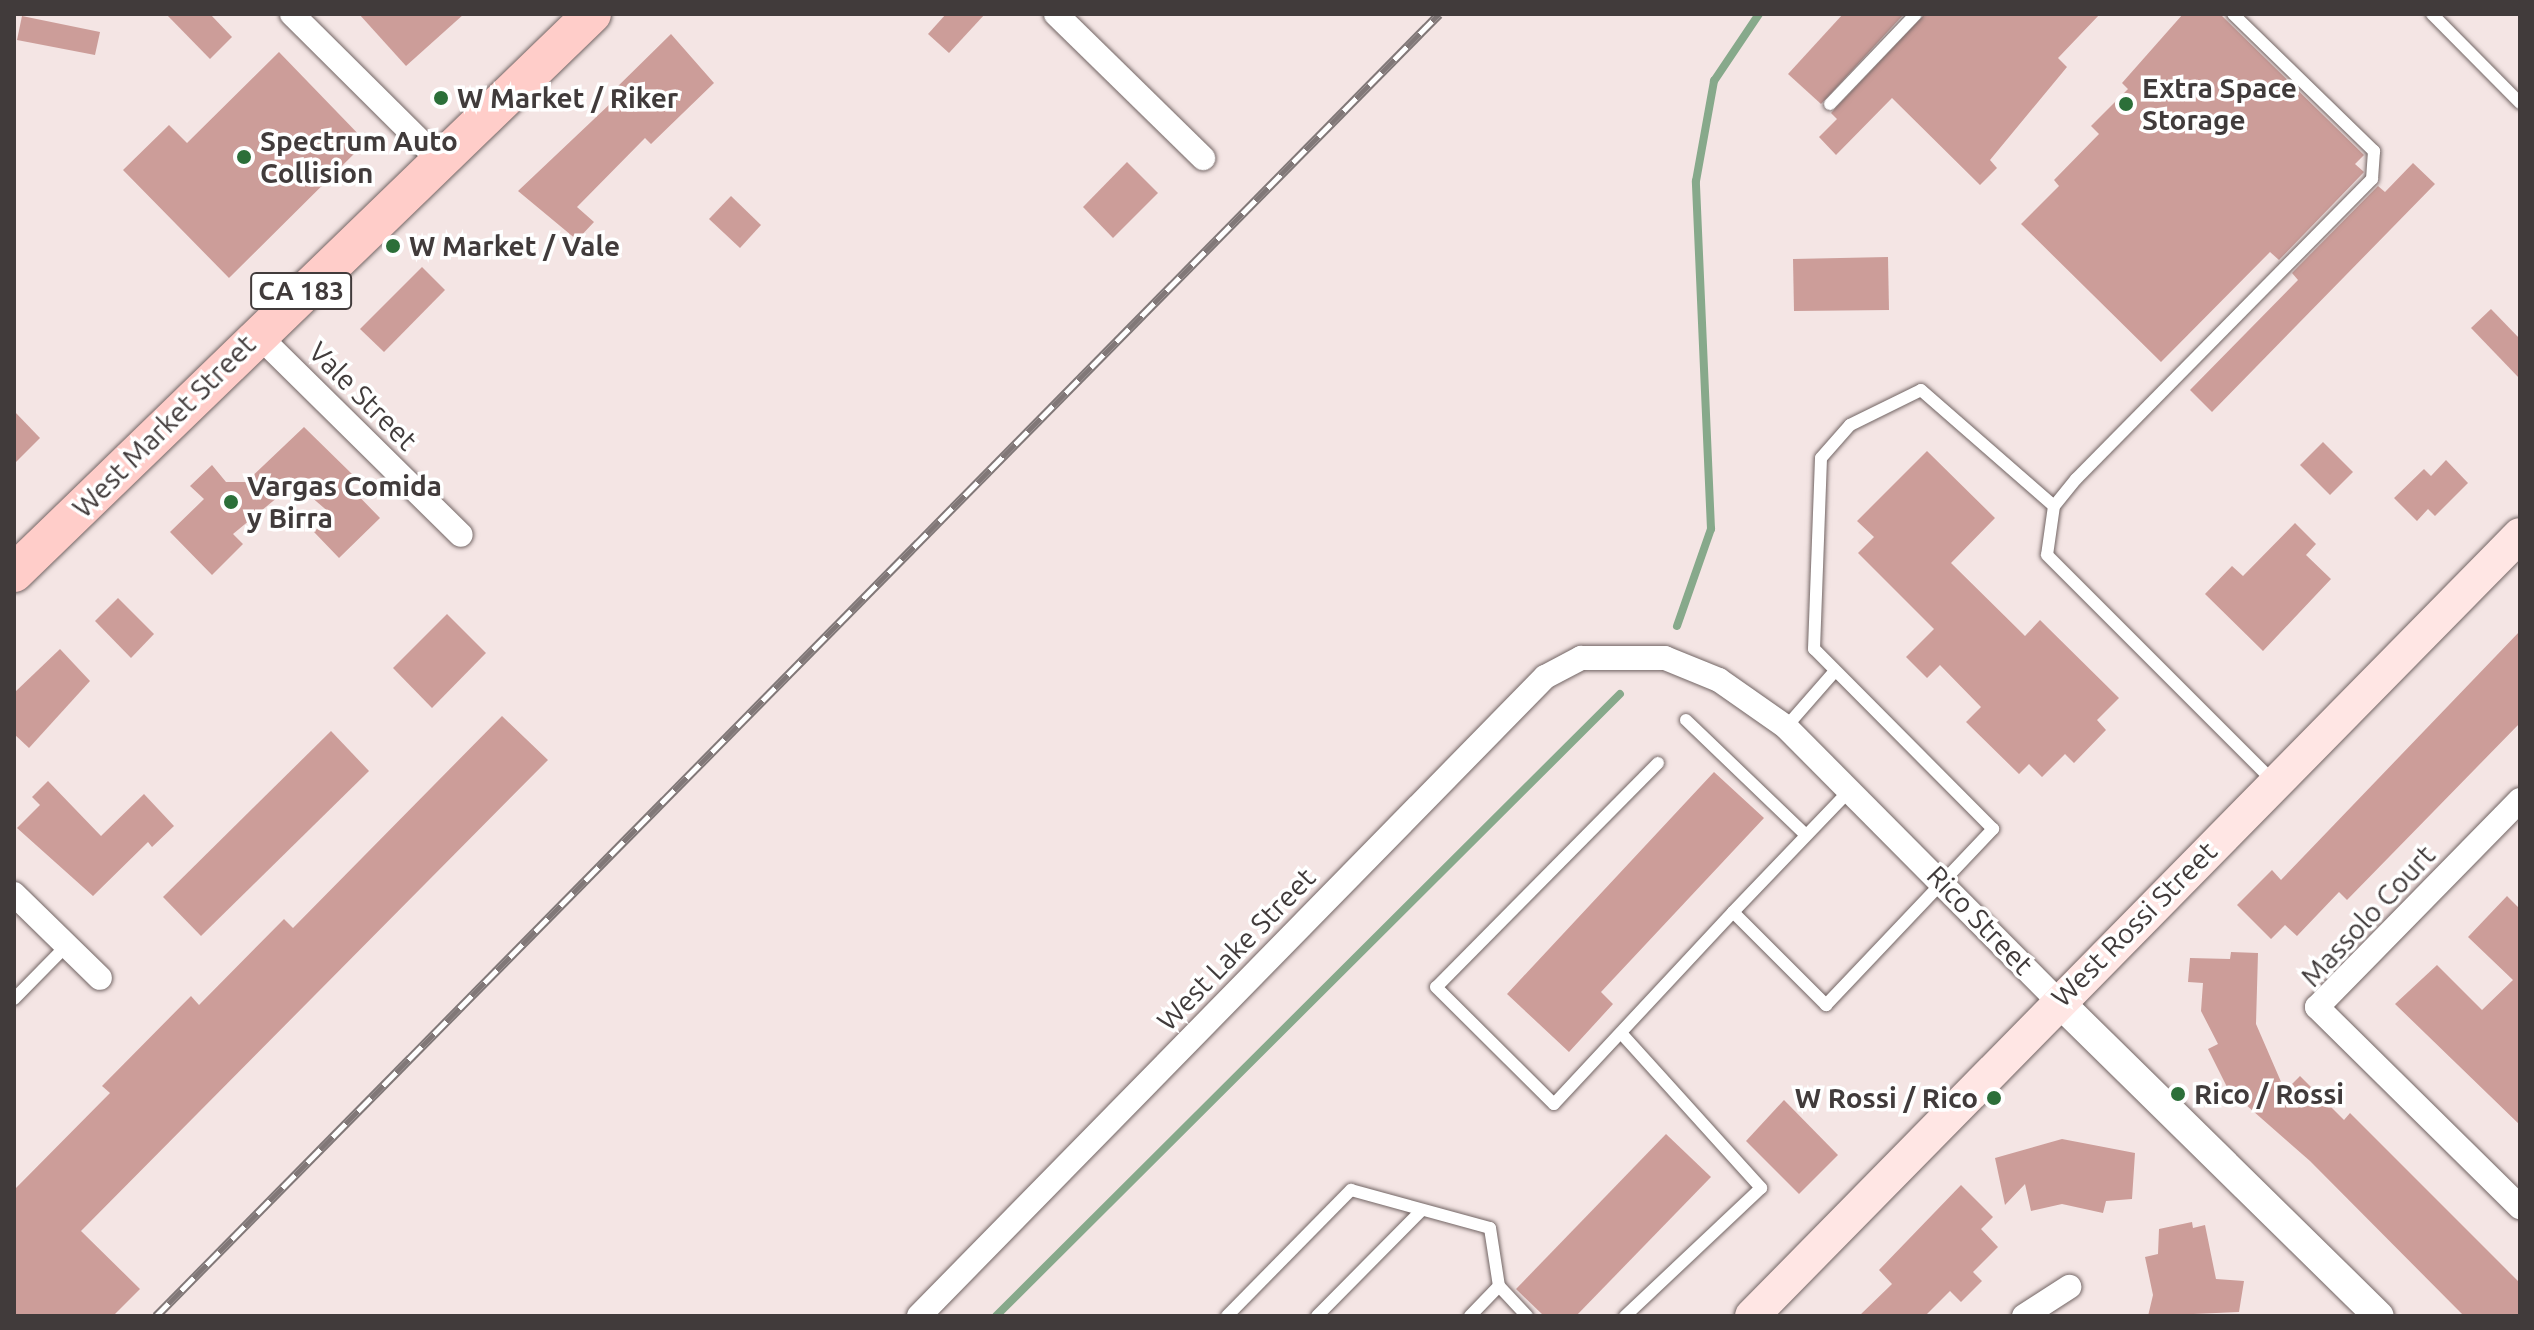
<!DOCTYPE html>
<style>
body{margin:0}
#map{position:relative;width:2534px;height:1330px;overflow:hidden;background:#f4e5e4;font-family:Ubuntu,sans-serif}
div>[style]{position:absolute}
.stream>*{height:8px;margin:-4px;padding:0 4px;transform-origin:4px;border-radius:4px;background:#87a98b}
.building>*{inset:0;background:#cc9d99}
.roads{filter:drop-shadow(0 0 2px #726564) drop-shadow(0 0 2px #726564)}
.service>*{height:12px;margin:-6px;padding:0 6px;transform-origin:6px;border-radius:6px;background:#fff}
.minor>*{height:24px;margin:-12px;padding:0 12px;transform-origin:12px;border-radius:12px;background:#fff}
.tertiary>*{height:30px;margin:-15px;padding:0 15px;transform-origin:15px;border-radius:15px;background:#fff}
.secondary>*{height:34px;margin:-17px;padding:0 17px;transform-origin:17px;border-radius:17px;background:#ffe6e4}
.primary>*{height:38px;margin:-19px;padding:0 19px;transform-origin:19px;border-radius:19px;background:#ffcdc9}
.rail>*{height:9px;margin-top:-4.5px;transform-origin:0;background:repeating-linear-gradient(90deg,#fff 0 18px,#817878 0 36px);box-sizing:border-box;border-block:2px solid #817878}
.dots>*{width:22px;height:22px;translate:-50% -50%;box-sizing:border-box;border:4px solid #fff;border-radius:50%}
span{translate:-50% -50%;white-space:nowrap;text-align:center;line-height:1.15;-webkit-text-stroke:7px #fff;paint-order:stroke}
.shield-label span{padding:2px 6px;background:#fff;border:2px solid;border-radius:6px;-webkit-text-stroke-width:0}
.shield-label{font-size:26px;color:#413b3b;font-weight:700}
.poi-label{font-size:28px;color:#413b3b;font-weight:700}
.left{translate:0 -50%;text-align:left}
.right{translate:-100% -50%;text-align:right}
.street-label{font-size:28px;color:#413b3b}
.frame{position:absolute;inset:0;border:16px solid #413b3b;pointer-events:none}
</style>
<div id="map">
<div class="stream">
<i style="left:1677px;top:626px;width:103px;rotate:-70.7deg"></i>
<i style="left:1711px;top:529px;width:348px;rotate:-92.5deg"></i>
<i style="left:1696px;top:181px;width:102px;rotate:-79.8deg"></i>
<i style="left:1714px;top:81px;width:81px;rotate:-56.1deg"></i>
<i style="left:996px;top:1316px;width:881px;rotate:-44.91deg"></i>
</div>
<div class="building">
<i style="clip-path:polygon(166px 14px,210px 14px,232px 37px,210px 59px)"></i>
<i style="clip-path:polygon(359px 14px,464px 14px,406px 66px)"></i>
<i style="clip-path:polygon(946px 14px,985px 14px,949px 53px,928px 34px)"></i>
<i style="clip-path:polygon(1843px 14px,1904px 14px,1821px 104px,1788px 74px)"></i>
<i style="clip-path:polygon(1925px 14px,2100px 14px,2058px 58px,2067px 67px,1990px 160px,1997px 168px,1980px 185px,1892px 98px,1836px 155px,1819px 137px,1837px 119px,1831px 113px)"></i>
<i style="clip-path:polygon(2183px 14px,2220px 14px,2364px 155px,2355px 164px,2364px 172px,2279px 260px,2270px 252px,2161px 362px,2021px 224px,2059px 186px,2054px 180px,2099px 134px,2091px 126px,2128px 89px,2122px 83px)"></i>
<i style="clip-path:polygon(22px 16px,100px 32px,95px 55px,17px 40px)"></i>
<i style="clip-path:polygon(671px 34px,714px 83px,651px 144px,645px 138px,577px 207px,594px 222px,577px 240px,518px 191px,611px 103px,612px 92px)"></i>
<i style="clip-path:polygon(279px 52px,366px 142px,229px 278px,123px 170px,169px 125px,187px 143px)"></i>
<i style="clip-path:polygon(1127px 162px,1158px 193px,1113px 238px,1083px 207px)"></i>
<i style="clip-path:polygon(2413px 163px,2435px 184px,2212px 412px,2190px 390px,2298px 280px,2292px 273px,2378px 186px,2385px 192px)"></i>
<i style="clip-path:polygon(731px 196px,761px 225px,740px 248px,709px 219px)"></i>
<i style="clip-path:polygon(1888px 257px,1889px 310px,1794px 311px,1793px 259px)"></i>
<i style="clip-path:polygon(422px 267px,445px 290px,384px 352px,360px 329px)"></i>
<i style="clip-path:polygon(2491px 309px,2520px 339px,2520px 379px,2471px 328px)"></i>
<i style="clip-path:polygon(14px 411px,40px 438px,14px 464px)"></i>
<i style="clip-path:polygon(304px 427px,353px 475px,345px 482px,380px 518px,339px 558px,314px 532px,331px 514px,295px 483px,233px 534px,243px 544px,212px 575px,170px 532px,204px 499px,190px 486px,212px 465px,226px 482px,246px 482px)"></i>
<i style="clip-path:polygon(2323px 442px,2353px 472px,2330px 495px,2300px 465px)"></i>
<i style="clip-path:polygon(1927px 451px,1995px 518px,1951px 563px,2025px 636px,2040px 620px,2119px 698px,2097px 720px,2106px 730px,2074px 763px,2065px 754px,2042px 777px,2029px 764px,2019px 774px,1966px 722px,1981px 707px,1940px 665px,1927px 678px,1906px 657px,1934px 629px,1858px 553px,1874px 537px,1857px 521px)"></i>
<i style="clip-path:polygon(2446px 460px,2468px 483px,2435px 516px,2428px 509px,2417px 521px,2394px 498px,2424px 469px,2431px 476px)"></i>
<i style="clip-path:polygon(2295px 523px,2316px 544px,2306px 555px,2331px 579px,2263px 651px,2205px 594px,2232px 566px,2243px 576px)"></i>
<i style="clip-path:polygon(118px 598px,154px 634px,131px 658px,95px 621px)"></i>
<i style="clip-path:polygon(447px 614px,486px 653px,432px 708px,393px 668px)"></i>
<i style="clip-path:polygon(2520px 631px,2520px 723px,2347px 900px,2339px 892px,2297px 936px,2285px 925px,2271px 939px,2237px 905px,2272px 870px,2281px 880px)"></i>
<i style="clip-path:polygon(60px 649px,90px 681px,29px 748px,14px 734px,14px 693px)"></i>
<i style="clip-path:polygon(502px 716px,548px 760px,81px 1231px,140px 1289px,113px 1316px,14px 1316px,14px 1190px,110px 1093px,102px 1086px,191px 996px,199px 1005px,284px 919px,293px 928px)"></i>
<i style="clip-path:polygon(331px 731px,369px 771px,201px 936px,163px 897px)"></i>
<i style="clip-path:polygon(1714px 772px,1764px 818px,1601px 992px,1613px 1004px,1569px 1052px,1507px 994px)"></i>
<i style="clip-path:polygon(48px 781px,101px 836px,144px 794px,174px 826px,152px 847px,148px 842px,93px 896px,17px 828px,40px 805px,32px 797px)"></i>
<i style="clip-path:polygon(2507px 896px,2520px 909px,2520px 1125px,2395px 1004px,2437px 965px,2482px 1010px,2513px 980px,2468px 937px)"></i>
<i style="clip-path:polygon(2231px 952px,2258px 953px,2256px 1024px,2285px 1091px,2300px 1076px,2344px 1120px,2350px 1113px,2520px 1283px,2520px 1316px,2464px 1316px,2310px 1161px,2228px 1089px,2208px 1049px,2218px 1044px,2201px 1011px,2203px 983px,2188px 982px,2190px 958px,2230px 959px)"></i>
<i style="clip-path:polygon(1784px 1100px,1838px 1155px,1799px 1194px,1746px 1141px)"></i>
<i style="clip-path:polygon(1666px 1134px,1711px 1177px,1576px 1316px,1544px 1316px,1516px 1289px)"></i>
<i style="clip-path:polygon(2062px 1139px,2135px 1153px,2132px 1199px,2106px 1201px,2103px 1213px,2062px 1204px,2031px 1211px,2025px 1184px,2005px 1205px,1995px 1158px)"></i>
<i style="clip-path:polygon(1961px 1185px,1993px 1217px,1981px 1229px,1998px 1247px,1973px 1272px,1982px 1281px,1961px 1302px,1950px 1291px,1925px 1316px,1859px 1316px,1892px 1284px,1879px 1270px)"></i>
<i style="clip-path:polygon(2192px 1222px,2193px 1228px,2205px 1225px,2216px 1279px,2244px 1281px,2239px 1312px,2148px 1316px,2153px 1295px,2145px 1257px,2158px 1254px,2159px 1229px)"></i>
</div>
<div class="roads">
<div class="service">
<i style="left:2233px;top:14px;width:197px;rotate:44.2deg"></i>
<i style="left:2374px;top:151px;width:28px;rotate:94deg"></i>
<i style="left:2372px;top:179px;width:421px;rotate:134.6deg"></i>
<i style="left:2076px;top:479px;width:35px;rotate:129deg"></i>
<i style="left:2054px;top:506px;width:49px;rotate:98.1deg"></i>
<i style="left:2047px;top:555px;width:320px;rotate:45deg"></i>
<i style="left:2432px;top:14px;width:125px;rotate:45.3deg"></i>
<i style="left:1830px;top:104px;width:124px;rotate:-46.3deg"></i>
<i style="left:1686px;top:720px;width:163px;rotate:43.8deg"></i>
<i style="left:1786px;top:727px;width:74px;rotate:-48.8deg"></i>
<i style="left:1658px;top:763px;width:315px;rotate:134.7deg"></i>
<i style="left:1436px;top:987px;width:166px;rotate:44.8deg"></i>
<i style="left:1554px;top:1104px;width:262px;rotate:-47deg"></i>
<i style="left:1850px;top:790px;width:169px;rotate:133.8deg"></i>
<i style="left:1733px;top:912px;width:132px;rotate:45deg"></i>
<i style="left:1826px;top:1005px;width:243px;rotate:-46.5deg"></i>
<i style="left:1993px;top:829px;width:254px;rotate:-134.8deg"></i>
<i style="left:1814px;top:649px;width:191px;rotate:-87.9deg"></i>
<i style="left:1821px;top:458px;width:44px;rotate:-48.7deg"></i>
<i style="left:1850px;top:425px;width:79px;rotate:-26.2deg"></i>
<i style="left:1921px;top:390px;width:176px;rotate:41.1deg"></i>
<i style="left:14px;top:999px;width:74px;rotate:-45.5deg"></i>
<i style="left:1621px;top:1033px;width:209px;rotate:47.9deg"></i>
<i style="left:1761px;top:1188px;width:187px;rotate:136.7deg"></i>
<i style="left:1499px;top:1286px;width:41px;rotate:47deg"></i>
<i style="left:1227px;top:1316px;width:177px;rotate:-45.5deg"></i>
<i style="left:1351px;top:1190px;width:144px;rotate:15.3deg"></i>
<i style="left:1490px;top:1228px;width:59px;rotate:81.2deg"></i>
<i style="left:1499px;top:1286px;width:42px;rotate:134deg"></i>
<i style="left:1317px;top:1316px;width:149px;rotate:-45.3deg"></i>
</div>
<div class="minor">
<i style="left:292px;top:14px;width:206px;rotate:44.8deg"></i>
<i style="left:1056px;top:14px;width:206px;rotate:44.4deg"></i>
<i style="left:257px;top:334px;width:286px;rotate:44.6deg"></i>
<i style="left:2520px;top:800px;width:290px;rotate:134.4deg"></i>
<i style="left:2317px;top:1007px;width:285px;rotate:44.6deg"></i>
<i style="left:14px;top:894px;width:120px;rotate:44.3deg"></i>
<i style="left:919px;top:1316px;width:895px;rotate:-45.59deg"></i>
<i style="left:1545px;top:677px;width:41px;rotate:-27.8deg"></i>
<i style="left:1581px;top:658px;width:84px"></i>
<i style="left:1665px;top:658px;width:58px;rotate:22.2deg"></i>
<i style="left:1719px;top:680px;width:82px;rotate:35deg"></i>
<i style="left:1786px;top:727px;width:385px;rotate:45.2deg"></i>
<i style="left:2024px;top:1316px;width:54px;rotate:-32.8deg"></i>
</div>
<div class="tertiary">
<i style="left:2057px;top:1000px;width:451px;rotate:44.5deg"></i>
</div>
<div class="secondary">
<i style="left:1752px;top:1316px;width:1095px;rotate:-45.48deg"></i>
</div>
<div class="primary">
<i style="left:14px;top:573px;width:804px;rotate:-44.04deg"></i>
</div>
</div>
<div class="rail">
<i style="left:156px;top:1316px;width:1828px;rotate:-45.42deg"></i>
</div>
<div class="dots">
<i style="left:441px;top:98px;background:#2c6f39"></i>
<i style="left:2126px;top:104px;background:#2c6f39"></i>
<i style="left:244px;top:157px;background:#2c6f39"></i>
<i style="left:393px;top:246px;background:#2c6f39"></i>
<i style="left:231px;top:502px;background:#2c6f39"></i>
<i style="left:2178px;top:1094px;background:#2c6f39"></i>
<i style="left:1994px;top:1098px;background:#2c6f39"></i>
</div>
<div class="shield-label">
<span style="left:301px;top:291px">CA 183</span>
</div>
<div class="poi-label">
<span class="left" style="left:2142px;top:104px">Extra Space<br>Storage</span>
<span class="left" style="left:457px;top:98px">W Market / Riker</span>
<span class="left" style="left:260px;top:157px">Spectrum Auto<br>Collision</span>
<span class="left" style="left:409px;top:246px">W Market / Vale</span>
<span class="left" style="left:247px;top:502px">Vargas Comida<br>y Birra</span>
<span class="left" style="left:2194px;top:1094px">Rico / Rossi</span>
<span class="right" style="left:1978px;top:1098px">W Rossi / Rico</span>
</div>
<div class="street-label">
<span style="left:363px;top:396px;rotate:45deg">Vale Street</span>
<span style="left:164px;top:426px;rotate:-45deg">West Market Street</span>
<span style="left:2368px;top:916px;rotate:-47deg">Massolo Court</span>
<span style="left:1980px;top:920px;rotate:46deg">Rico Street</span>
<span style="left:2134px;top:924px;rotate:-45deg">West Rossi Street</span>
<span style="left:1236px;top:949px;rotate:-46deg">West Lake Street</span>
</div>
<div class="frame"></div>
</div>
